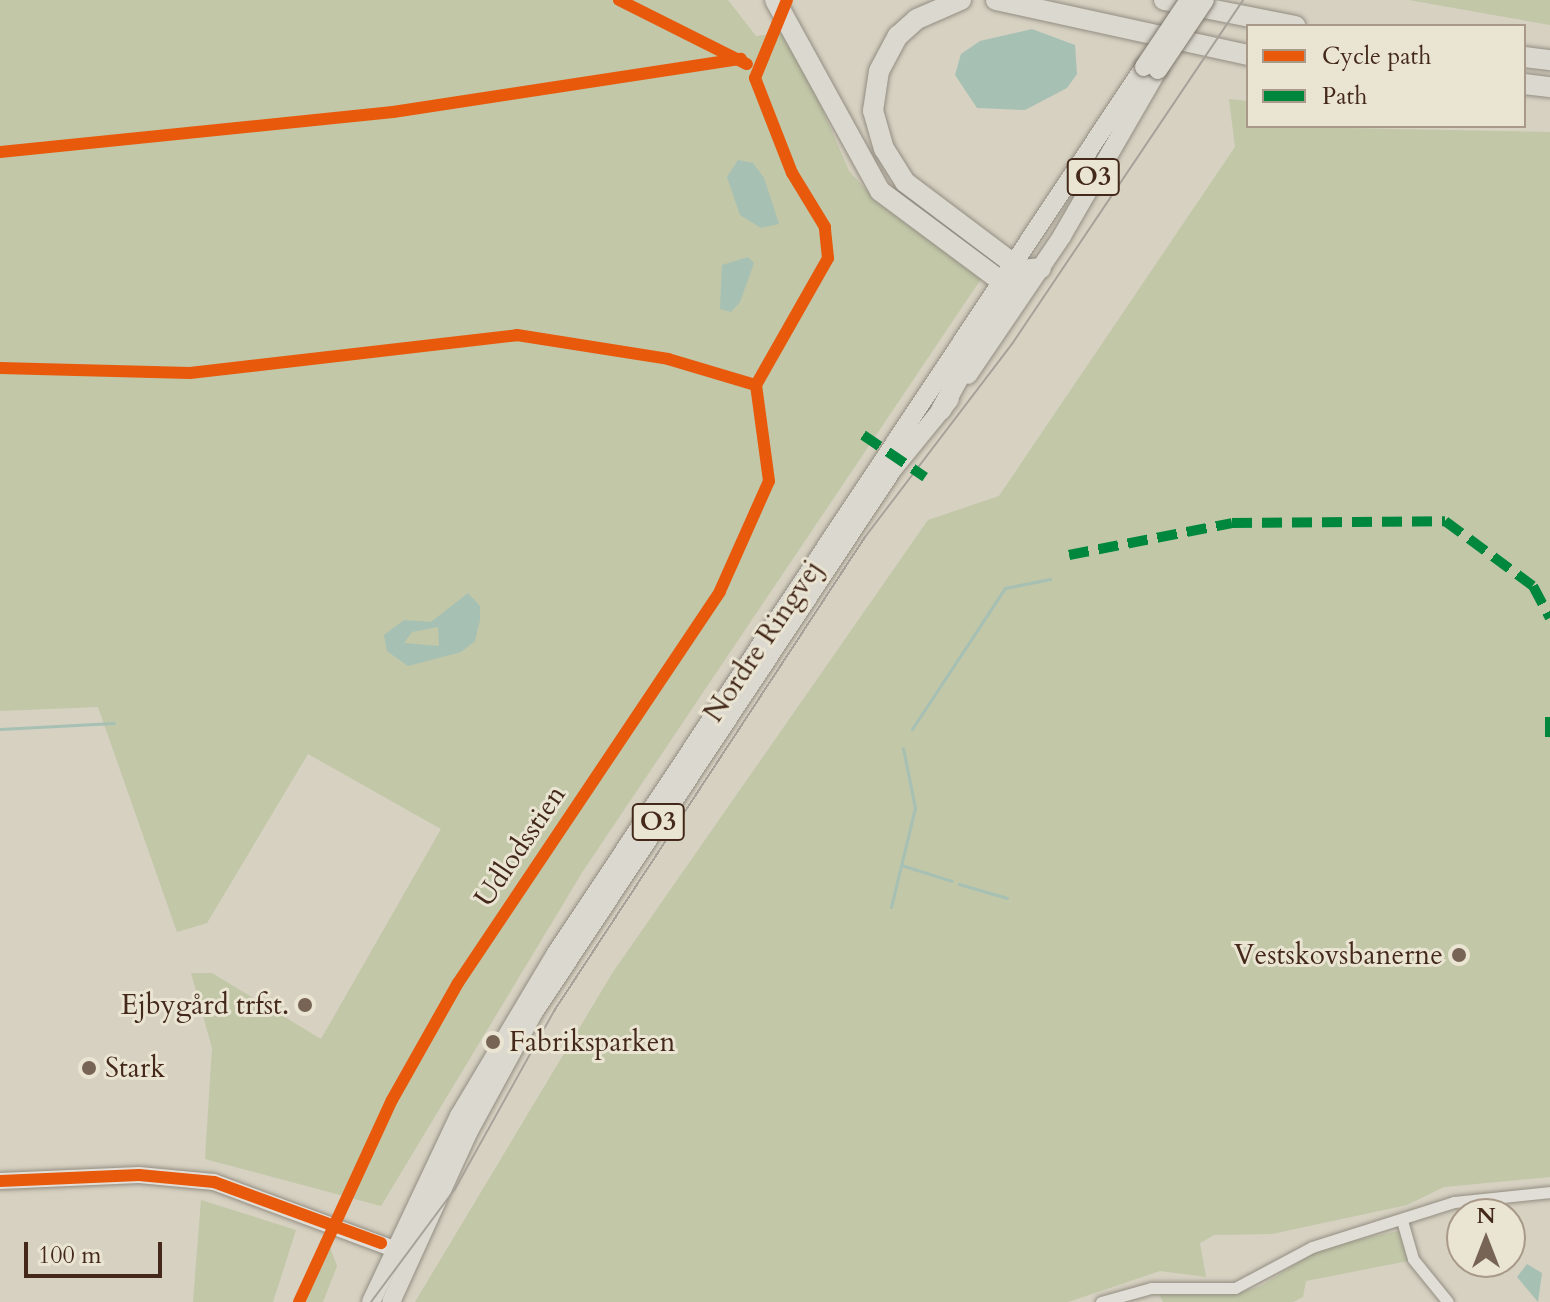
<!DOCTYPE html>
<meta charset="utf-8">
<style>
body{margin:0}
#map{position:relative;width:1550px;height:1302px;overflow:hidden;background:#d6d1c1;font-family:Cardo,serif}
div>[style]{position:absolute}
.green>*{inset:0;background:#c1c7a7}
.water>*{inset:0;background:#a7c0b4}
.stream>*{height:3px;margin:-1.5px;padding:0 1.5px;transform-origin:1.5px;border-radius:1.5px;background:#a7c0b4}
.roads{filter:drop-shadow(0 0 2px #938d82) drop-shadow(0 0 2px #938d82)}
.street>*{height:11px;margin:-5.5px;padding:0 5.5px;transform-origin:5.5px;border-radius:5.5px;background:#e0ded6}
.secondary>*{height:16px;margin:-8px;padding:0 8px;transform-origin:8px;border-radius:8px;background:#e0ded6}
.primary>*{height:18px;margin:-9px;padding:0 9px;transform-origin:9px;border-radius:9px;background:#dbd8cf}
.highway>*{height:20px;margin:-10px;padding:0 10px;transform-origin:10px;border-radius:10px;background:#dbd8cf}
.tram>*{height:2px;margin:-1px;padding:0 1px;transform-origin:1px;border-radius:1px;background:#a6a199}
.bridges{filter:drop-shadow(0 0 2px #7e776d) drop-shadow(0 0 2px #7e776d)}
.primary-bridge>*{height:18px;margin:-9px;padding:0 9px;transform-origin:9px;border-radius:9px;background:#dbd8cf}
.quiet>*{height:10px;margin-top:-5px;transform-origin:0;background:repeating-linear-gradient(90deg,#00873e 0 20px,transparent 0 30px)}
.cycleway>*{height:12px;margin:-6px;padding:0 6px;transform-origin:6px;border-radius:6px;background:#e8590c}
.dots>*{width:22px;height:22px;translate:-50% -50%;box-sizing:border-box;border:4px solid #eae4d2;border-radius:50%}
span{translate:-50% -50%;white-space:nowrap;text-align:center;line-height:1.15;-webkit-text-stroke:6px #eae4d2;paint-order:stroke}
.shield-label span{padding:2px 6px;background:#eae4d2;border:2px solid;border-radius:6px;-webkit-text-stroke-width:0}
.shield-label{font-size:26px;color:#44291a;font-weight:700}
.street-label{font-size:28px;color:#44291a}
.poi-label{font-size:28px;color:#44291a}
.right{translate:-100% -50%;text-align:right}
.left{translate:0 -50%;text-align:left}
.legend{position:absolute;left:1246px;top:24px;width:280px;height:104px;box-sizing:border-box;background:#eae4d2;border:2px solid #a89988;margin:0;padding:10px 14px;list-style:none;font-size:24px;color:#44291a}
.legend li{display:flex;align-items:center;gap:16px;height:40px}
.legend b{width:40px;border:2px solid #a89988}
.north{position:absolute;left:1446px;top:1198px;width:80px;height:80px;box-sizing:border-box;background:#eae4d2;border:2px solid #a89988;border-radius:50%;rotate:0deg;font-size:22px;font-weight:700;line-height:32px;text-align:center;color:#44291a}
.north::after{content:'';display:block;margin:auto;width:28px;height:36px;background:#776454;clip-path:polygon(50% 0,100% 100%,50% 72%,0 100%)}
.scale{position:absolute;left:24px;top:1242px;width:138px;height:36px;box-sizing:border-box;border:4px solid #44291a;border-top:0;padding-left:10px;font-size:24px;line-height:28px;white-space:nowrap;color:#44291a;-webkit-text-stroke:6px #eae4d2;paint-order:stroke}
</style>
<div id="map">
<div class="green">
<i style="clip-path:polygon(0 0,728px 0,756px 36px,789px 32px,849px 171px,878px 203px,981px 279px,583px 871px,381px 1206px,205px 1159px,212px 1048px,191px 973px,212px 973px,321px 1039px,441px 829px,308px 754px,207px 923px,177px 932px,98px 707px,0 711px)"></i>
<i style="clip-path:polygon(1409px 0,1550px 0,1550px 25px)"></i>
<i style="clip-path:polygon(1229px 99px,1248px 101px,1248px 126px,1550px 132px,1550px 1177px,1444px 1187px,1407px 1205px,1272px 1234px,1214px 1235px,1200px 1243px,1206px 1277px,1160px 1271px,1068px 1302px,415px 1302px,613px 972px,928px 520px,999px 496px,1235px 147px)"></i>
<i style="clip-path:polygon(201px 1200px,296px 1230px,273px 1302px,193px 1302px)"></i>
<i style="clip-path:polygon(1399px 1231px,1408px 1261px,1306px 1281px,1303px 1297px,1293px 1302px,1163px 1302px,1159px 1294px,1230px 1295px,1261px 1286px,1323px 1247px)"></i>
<i style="clip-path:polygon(330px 1247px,337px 1266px,323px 1302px,305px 1302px)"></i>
</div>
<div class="water">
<i style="clip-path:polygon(1032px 29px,1075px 45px,1077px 74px,1067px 88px,1025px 110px,977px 108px,955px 75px,961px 54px,980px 41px)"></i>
<i style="clip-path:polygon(738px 160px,753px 163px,764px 178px,779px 224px,761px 228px,740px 215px,727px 177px)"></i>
<i style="clip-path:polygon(748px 257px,754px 263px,740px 302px,731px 312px,720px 309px,722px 265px)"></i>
<i style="clip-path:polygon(evenodd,468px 593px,480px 606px,480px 620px,475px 641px,461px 652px,408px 666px,387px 651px,384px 635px,404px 620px,431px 622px,468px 593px,438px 627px,439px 646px,404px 643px,412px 632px,438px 627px)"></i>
<i style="clip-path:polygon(1527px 1264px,1542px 1273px,1538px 1302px,1517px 1277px)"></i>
</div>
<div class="stream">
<i style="left:0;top:729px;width:114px;rotate:-3deg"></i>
<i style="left:912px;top:729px;width:169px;rotate:-56.6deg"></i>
<i style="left:1005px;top:588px;width:46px;rotate:-11.3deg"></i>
<i style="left:901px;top:865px;width:53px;rotate:17.4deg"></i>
<i style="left:959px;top:884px;width:50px;rotate:16.3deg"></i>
<i style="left:891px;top:907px;width:102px;rotate:-76.4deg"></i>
<i style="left:915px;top:808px;width:61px;rotate:-101.3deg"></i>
</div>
<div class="roads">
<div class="street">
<i style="left:1403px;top:1224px;width:36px;rotate:74deg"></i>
<i style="left:1413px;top:1259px;width:55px;rotate:50.9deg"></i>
<i style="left:1101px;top:1302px;width:52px;rotate:-15.6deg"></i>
<i style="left:1151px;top:1288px;width:84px"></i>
<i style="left:1235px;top:1288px;width:87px;rotate:-28deg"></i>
<i style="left:1312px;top:1247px;width:149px;rotate:-17.6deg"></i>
<i style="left:1454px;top:1202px;width:97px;rotate:-5.9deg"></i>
</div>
<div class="secondary">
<i style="left:0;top:1181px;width:139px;rotate:-2.5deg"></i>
<i style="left:139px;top:1175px;width:75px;rotate:5.3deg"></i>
<i style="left:214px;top:1182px;width:204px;rotate:20.4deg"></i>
</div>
<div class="primary">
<i style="left:968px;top:375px;width:168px;rotate:-55.9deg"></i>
<i style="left:1062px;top:236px;width:192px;rotate:-60deg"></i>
<i style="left:371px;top:1302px;width:206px;rotate:-64.7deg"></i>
<i style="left:459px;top:1116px;width:187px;rotate:-59.2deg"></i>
<i style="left:555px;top:955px;width:1066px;rotate:-56.44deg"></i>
<i style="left:391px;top:1302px;width:188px;rotate:-65.5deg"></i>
<i style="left:469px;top:1131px;width:136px;rotate:-61.4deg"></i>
<i style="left:534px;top:1012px;width:651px;rotate:-56.53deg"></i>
<i style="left:893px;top:469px;width:90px;rotate:-50.8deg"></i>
</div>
<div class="highway">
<i style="left:775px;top:0;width:218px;rotate:61.2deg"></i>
<i style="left:880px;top:191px;width:152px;rotate:36.7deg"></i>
<i style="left:996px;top:0;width:258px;rotate:12.3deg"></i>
<i style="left:1164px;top:0;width:134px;rotate:11.2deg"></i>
<i style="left:1524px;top:57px;width:26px;rotate:7deg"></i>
<i style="left:1524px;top:84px;width:26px;rotate:7deg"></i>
<i style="left:1009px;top:271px;width:32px;rotate:-5deg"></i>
<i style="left:941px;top:410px;width:162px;rotate:-61.2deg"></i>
<i style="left:1019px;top:268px;width:143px;rotate:-143deg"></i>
<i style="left:905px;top:182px;width:39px;rotate:-122deg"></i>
<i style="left:884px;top:149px;width:40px;rotate:-106deg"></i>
<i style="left:873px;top:111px;width:40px;rotate:-81.5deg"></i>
<i style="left:879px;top:71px;width:40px;rotate:-62deg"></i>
<i style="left:898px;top:36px;width:25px;rotate:-42deg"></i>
<i style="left:917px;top:19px;width:48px;rotate:-23.4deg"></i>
</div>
</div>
<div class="tram">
<i style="left:371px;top:1302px;width:141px;rotate:-53.4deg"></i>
<i style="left:455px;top:1189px;width:204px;rotate:-60.9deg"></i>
<i style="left:554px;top:1011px;width:567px;rotate:-56.73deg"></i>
<i style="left:865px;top:537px;width:243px;rotate:-52.7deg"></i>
<i style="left:1012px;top:344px;width:414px;rotate:-56.1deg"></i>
</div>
<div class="bridges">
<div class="primary-bridge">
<i style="left:1144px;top:67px;width:81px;rotate:-56.1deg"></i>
<i style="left:1158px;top:70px;width:84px;rotate:-56.1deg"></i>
</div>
</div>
<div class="quiet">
<i style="left:863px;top:435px;width:75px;rotate:34.1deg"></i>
<i style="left:1069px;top:555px;width:166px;rotate:-11.1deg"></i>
<i style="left:1232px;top:523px;width:213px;rotate:-0.5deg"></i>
<i style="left:1445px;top:521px;width:109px;rotate:36.5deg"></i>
<i style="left:1533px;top:586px;width:36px;rotate:62deg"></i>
<i style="left:1550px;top:717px;width:21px;rotate:90deg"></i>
</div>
<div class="cycleway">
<i style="left:619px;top:0;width:143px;rotate:26.6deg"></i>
<i style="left:0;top:152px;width:395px;rotate:-5.8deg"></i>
<i style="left:393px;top:112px;width:352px;rotate:-8.7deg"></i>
<i style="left:0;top:368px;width:190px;rotate:1.5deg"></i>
<i style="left:190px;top:373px;width:329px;rotate:-6.6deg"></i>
<i style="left:517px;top:335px;width:153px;rotate:9deg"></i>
<i style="left:668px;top:359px;width:92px;rotate:16.5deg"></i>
<i style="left:0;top:1181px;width:139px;rotate:-2.5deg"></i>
<i style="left:139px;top:1175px;width:75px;rotate:5.3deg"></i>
<i style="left:214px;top:1182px;width:178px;rotate:20.1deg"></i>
<i style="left:299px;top:1302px;width:222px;rotate:-65.3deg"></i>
<i style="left:392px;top:1100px;width:134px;rotate:-60.6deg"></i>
<i style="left:458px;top:983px;width:471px;rotate:-56.2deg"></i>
<i style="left:720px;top:591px;width:120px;rotate:-66deg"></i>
<i style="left:769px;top:481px;width:97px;rotate:-97.7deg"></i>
<i style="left:756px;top:385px;width:146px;rotate:-60.4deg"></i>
<i style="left:828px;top:258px;width:31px;rotate:-96deg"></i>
<i style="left:825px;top:227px;width:63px;rotate:-121.4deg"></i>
<i style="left:792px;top:173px;width:102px;rotate:-111.3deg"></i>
<i style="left:755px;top:78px;width:84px;rotate:-67.7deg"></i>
</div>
<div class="dots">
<i style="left:1459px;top:955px;background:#776454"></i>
<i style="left:305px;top:1005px;background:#776454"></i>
<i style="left:493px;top:1042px;background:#776454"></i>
<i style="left:89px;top:1068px;background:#776454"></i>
</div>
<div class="shield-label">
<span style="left:1093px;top:177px">O3</span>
<span style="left:658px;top:822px">O3</span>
</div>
<div class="street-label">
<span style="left:763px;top:641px;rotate:-56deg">Nordre Ringvej</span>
<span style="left:520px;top:846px;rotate:-56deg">Udlodsstien</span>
</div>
<div class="poi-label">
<span class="right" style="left:1443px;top:955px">Vestskovsbanerne</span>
<span class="right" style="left:289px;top:1005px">Ejbygård trfst.</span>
<span class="left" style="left:509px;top:1042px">Fabriksparken</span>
<span class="left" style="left:105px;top:1068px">Stark</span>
</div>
<ul class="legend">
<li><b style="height:10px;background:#e8590c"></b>Cycle path</li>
<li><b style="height:10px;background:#00873e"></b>Path</li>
</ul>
<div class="north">N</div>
<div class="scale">100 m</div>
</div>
